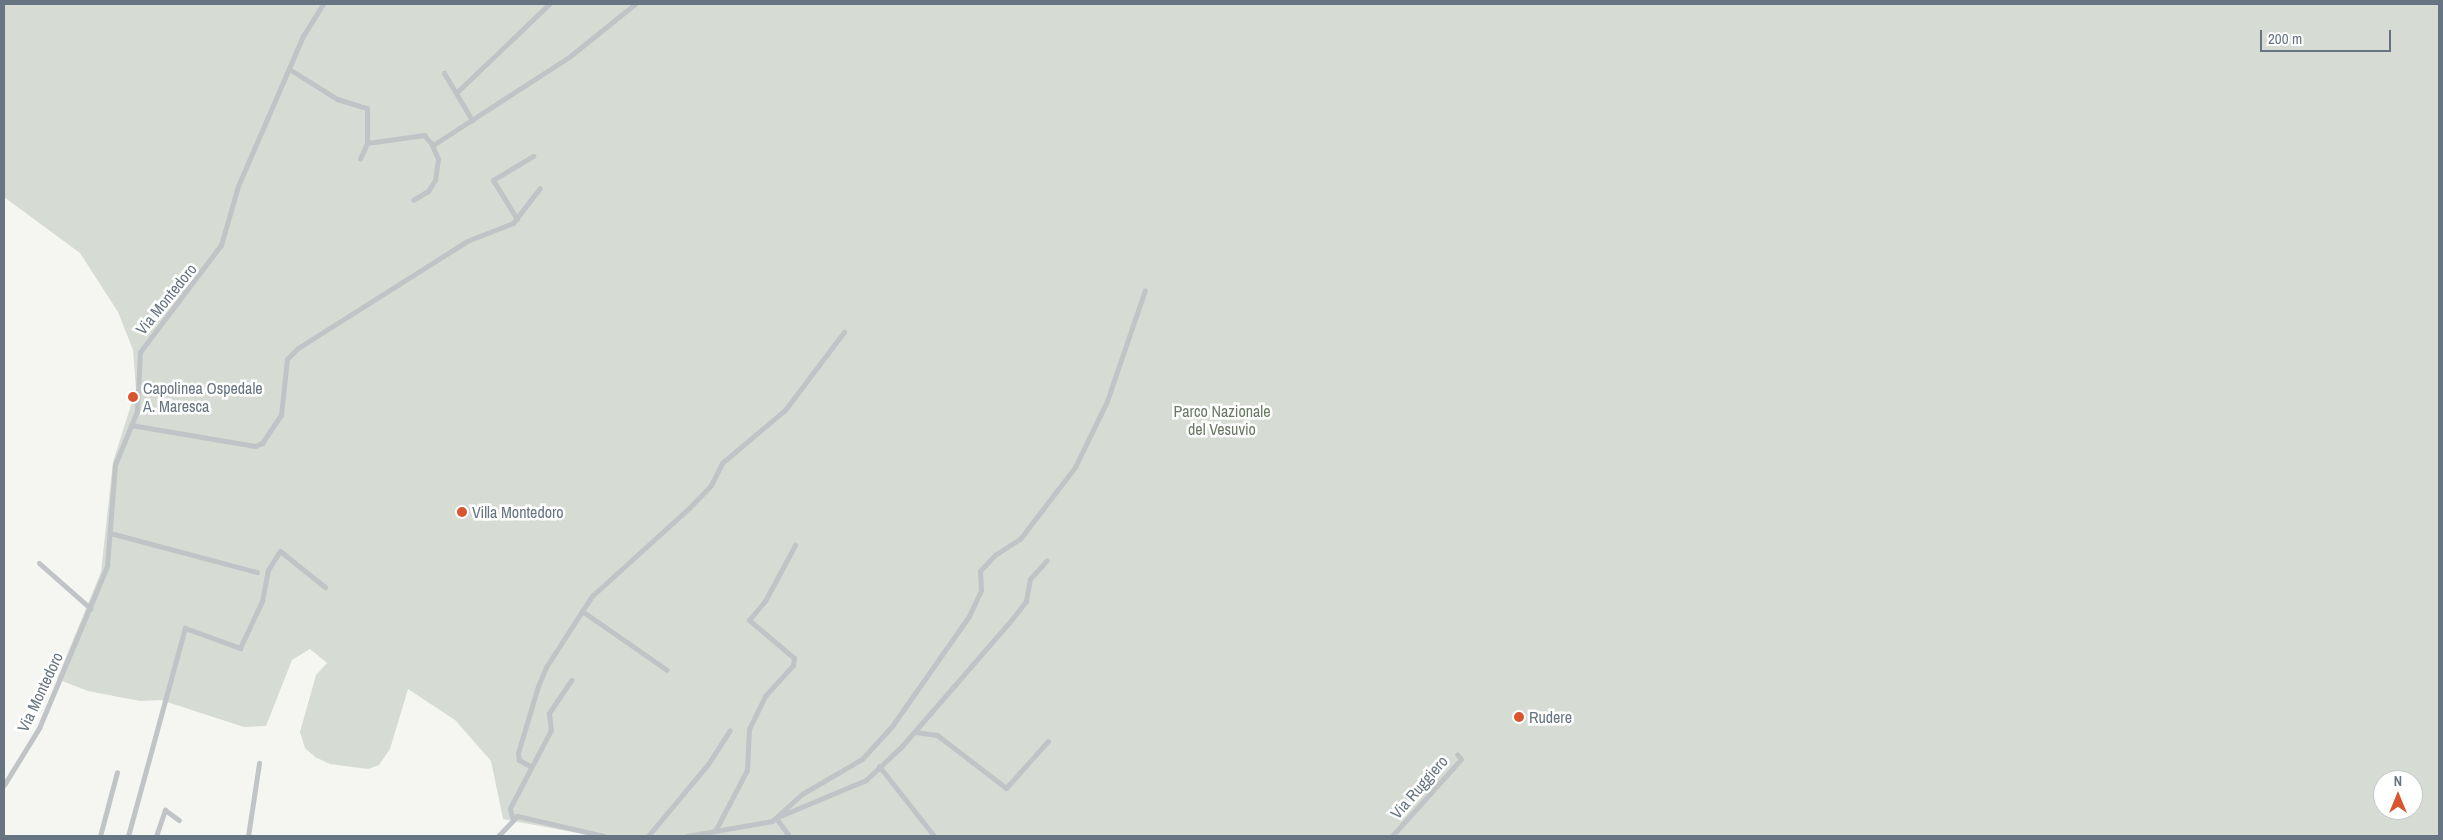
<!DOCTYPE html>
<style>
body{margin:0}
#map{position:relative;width:2443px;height:840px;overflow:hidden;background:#f5f5f2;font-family:"Archivo Narrow",sans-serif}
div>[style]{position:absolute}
.green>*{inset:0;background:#d6dcd3}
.minor>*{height:5px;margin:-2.5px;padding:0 2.5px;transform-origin:2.5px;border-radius:2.5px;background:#c0c4c7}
.dots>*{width:14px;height:14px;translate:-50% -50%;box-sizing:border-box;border:2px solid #fff;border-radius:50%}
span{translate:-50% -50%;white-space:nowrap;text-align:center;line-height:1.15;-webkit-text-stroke:5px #fff;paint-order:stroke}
.street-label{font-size:16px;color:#667581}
.poi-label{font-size:16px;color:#667581}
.left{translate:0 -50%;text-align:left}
.park-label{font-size:16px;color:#697964}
.frame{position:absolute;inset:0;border:5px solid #667581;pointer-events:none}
.north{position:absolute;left:2373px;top:770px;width:50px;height:50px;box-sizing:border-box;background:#fff;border:1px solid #c2c8cd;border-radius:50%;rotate:0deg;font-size:14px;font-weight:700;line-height:20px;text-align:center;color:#667581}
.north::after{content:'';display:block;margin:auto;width:18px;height:22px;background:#d8552f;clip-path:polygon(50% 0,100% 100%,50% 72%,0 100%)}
.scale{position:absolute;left:2260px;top:30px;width:131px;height:22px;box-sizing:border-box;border:2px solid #667581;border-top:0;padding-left:6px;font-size:15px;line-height:18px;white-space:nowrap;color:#667581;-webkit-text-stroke:4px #fff;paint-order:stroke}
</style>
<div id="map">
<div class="green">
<i style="clip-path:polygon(evenodd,4px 4px,2439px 4px,2439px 836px,594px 836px,503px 819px,491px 761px,455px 720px,408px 689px,390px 749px,379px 765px,368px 769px,330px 764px,315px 757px,305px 748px,300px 732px,316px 675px,327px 663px,310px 649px,292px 660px,266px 726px,244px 727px,161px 700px,140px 701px,88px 691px,57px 679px,101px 572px,113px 462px,136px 389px,133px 350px,118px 312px,80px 253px,4px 197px,4px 4px,2383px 780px,2413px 780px,2413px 810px,2383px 810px,2383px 780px)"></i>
</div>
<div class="minor">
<i style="left:289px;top:69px;width:57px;rotate:32deg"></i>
<i style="left:337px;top:99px;width:31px;rotate:17deg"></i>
<i style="left:367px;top:108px;width:35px;rotate:90deg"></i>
<i style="left:367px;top:143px;width:17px;rotate:114deg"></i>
<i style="left:444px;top:73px;width:55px;rotate:59.2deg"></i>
<i style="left:456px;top:93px;width:129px;rotate:-43.7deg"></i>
<i style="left:367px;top:143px;width:58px;rotate:-8deg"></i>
<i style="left:424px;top:135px;width:11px;rotate:49deg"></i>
<i style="left:431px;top:143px;width:17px;rotate:66deg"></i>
<i style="left:438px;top:159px;width:21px;rotate:98deg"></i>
<i style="left:435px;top:180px;width:13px;rotate:122deg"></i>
<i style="left:428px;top:191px;width:17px;rotate:149deg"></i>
<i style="left:433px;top:145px;width:162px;rotate:-32.9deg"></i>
<i style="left:569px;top:57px;width:85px;rotate:-38.8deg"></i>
<i style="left:517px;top:219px;width:46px;rotate:-121.6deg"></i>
<i style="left:493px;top:180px;width:47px;rotate:-31deg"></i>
<i style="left:131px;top:425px;width:126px;rotate:9.6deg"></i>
<i style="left:255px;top:446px;width:8px;rotate:-23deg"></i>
<i style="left:262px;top:443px;width:34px;rotate:-56deg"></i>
<i style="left:281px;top:415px;width:56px;rotate:-83.9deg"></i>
<i style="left:287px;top:359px;width:16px;rotate:-45deg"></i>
<i style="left:298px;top:348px;width:200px;rotate:-32.3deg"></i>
<i style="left:467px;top:241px;width:49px;rotate:-21.4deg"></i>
<i style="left:513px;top:223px;width:44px;rotate:-52.4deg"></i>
<i style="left:110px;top:533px;width:152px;rotate:14.9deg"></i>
<i style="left:39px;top:563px;width:69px;rotate:41.5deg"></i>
<i style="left:582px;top:611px;width:103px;rotate:34.8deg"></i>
<i style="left:915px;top:732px;width:22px;rotate:8deg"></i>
<i style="left:937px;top:735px;width:87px;rotate:37.5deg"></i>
<i style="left:1006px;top:788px;width:63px;rotate:-48.2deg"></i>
<i style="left:530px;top:766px;width:13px;rotate:-151deg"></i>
<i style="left:519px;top:760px;width:7px;rotate:-98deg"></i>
<i style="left:518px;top:753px;width:70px;rotate:-73.4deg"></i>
<i style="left:538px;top:686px;width:21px;rotate:-67deg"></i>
<i style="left:546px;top:667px;width:85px;rotate:-57.1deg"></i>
<i style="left:592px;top:596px;width:132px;rotate:-42.2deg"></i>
<i style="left:690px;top:507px;width:30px;rotate:-46deg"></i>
<i style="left:711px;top:485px;width:25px;rotate:-63deg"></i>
<i style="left:722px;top:463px;width:82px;rotate:-40.1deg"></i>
<i style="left:785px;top:410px;width:98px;rotate:-52.9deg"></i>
<i style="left:879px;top:766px;width:89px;rotate:51.8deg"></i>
<i style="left:4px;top:785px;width:67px;rotate:-58.4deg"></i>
<i style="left:39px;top:728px;width:176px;rotate:-67.2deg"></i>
<i style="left:107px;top:566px;width:101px;rotate:-85.5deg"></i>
<i style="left:115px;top:465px;width:58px;rotate:-67.8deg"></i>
<i style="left:137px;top:411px;width:59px;rotate:-87.1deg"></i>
<i style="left:140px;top:352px;width:134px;rotate:-52.9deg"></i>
<i style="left:221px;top:245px;width:61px;rotate:-73.9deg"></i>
<i style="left:238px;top:186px;width:163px;rotate:-66.6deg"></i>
<i style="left:303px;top:36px;width:38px;rotate:-58deg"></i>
<i style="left:780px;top:816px;width:93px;rotate:-22.7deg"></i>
<i style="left:866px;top:780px;width:50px;rotate:-43.4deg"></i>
<i style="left:902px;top:746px;width:168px;rotate:-49.1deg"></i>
<i style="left:1012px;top:619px;width:23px;rotate:-52deg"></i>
<i style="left:1026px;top:601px;width:22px;rotate:-80deg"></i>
<i style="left:1030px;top:579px;width:25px;rotate:-48deg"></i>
<i style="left:512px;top:817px;width:9px;rotate:-103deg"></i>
<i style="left:510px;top:808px;width:88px;rotate:-62.3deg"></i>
<i style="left:551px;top:730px;width:17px;rotate:-97deg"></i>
<i style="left:549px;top:713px;width:40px;rotate:-56deg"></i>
<i style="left:776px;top:818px;width:22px;rotate:54deg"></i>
<i style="left:715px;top:831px;width:69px;rotate:-62.3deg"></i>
<i style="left:747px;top:770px;width:41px;rotate:-87.2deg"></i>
<i style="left:749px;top:729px;width:37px;rotate:-64deg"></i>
<i style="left:765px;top:696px;width:42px;rotate:-47.9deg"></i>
<i style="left:793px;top:665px;width:7px;rotate:-82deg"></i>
<i style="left:794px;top:658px;width:59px;rotate:-139.8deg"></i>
<i style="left:749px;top:620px;width:25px;rotate:-50deg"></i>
<i style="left:765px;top:601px;width:64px;rotate:-61.8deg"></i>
<i style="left:100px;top:836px;width:66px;rotate:-75.1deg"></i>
<i style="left:128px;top:836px;width:216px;rotate:-74.7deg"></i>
<i style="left:185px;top:628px;width:59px;rotate:20deg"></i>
<i style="left:240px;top:648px;width:52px;rotate:-64.9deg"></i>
<i style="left:262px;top:601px;width:32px;rotate:-79deg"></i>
<i style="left:268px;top:570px;width:22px;rotate:-58deg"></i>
<i style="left:280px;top:551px;width:58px;rotate:38.7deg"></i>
<i style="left:156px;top:836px;width:28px;rotate:-71deg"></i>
<i style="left:165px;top:810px;width:17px;rotate:36deg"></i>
<i style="left:248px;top:836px;width:74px;rotate:-81.4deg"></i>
<i style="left:498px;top:836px;width:28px;rotate:-46deg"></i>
<i style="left:517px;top:816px;width:89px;rotate:12.9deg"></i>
<i style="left:648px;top:836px;width:94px;rotate:-50.2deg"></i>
<i style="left:708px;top:764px;width:40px;rotate:-57.1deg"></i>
<i style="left:687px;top:836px;width:86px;rotate:-10deg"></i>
<i style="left:772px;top:821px;width:40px;rotate:-42deg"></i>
<i style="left:802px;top:794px;width:69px;rotate:-30.3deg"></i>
<i style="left:862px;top:759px;width:45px;rotate:-47.7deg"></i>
<i style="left:892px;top:726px;width:134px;rotate:-55deg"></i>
<i style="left:969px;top:616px;width:29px;rotate:-65deg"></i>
<i style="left:981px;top:590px;width:19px;rotate:-93deg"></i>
<i style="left:980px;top:571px;width:22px;rotate:-47deg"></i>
<i style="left:995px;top:555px;width:30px;rotate:-33deg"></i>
<i style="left:1020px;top:539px;width:91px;rotate:-52.6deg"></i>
<i style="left:1075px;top:467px;width:73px;rotate:-64.1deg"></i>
<i style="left:1107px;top:401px;width:117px;rotate:-71.1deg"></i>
<i style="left:1392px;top:836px;width:103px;rotate:-48.1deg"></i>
<i style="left:1461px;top:759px;width:6px;rotate:-129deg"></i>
</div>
<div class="dots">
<i style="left:133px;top:397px;background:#d8552f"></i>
<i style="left:462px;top:512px;background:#d8552f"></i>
<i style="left:1519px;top:717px;background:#d8552f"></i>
</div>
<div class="street-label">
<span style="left:166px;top:299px;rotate:-51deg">Via Montedoro</span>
<span style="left:40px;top:692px;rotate:-65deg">Via Montedoro</span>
<span style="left:1419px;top:787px;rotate:-49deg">Via Ruggiero</span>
</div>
<div class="poi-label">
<span class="left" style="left:143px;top:397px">Capolinea Ospedale<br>A. Maresca</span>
<span class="left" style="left:472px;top:512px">Villa Montedoro</span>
<span class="left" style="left:1529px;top:717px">Rudere</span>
</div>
<div class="park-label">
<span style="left:1222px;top:420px">Parco Nazionale<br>del Vesuvio</span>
</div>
<div class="frame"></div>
<div class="north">N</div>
<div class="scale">200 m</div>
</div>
